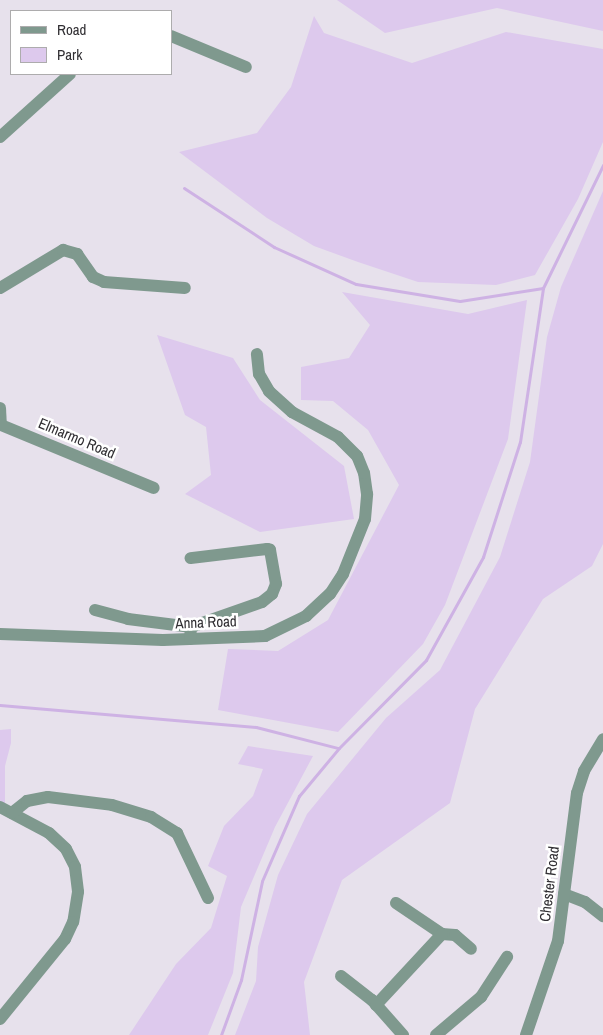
<!DOCTYPE html>
<style>
body{margin:0}
#map{position:relative;width:603px;height:1035px;overflow:hidden;background:#e7e1ec;font-family:"Archivo Narrow",sans-serif}
div>[style]{position:absolute}
.green>*{inset:0;background:#ddc9ed}
.stream>*{height:3px;margin:-1.5px;padding:0 1.5px;transform-origin:1.5px;border-radius:1.5px;background:#ceb2e4}
.minor>*{height:12px;margin:-6px;padding:0 6px;transform-origin:6px;border-radius:6px;background:#7f998e}
span{translate:-50% -50%;white-space:nowrap;text-align:center;line-height:1.15;-webkit-text-stroke:5px #fff;paint-order:stroke}
.street-label{font-size:15px;color:#312f33}
.legend{position:absolute;left:10px;top:10px;width:162px;height:65px;box-sizing:border-box;background:#fff;border:1px solid #adacad;margin:0;padding:6px 9px;list-style:none;font-size:15px;color:#312f33}
.legend li{display:flex;align-items:center;gap:10px;height:25px}
.legend b{width:25px;border:1px solid #adacad}
</style>
<div id="map">
<div class="green">
<i style="clip-path:polygon(337px 0,603px 0,603px 31px,497px 8px,385px 33px)"></i>
<i style="clip-path:polygon(314px 16px,324px 33px,412px 63px,506px 32px,603px 49px,603px 142px,578px 199px,535px 275px,496px 285px,418px 282px,358px 262px,314px 246px,267px 218px,179px 152px,257px 133px,291px 87px)"></i>
<i style="clip-path:polygon(603px 191px,603px 544px,592px 566px,543px 599px,475px 709px,450px 803px,342px 880px,304px 982px,310px 1035px,235px 1035px,256px 981px,258px 947px,278px 875px,307px 814px,386px 718px,440px 670px,500px 557px,530px 462px,547px 337px,561px 287px)"></i>
<i style="clip-path:polygon(342px 292px,468px 314px,527px 300px,508px 439px,445px 605px,423px 644px,338px 732px,218px 710px,228px 649px,278px 651px,328px 620px,399px 485px,368px 430px,333px 401px,301px 400px,301px 367px,349px 358px,370px 325px)"></i>
<i style="clip-path:polygon(157px 335px,233px 358px,260px 400px,344px 466px,354px 519px,260px 532px,185px 494px,211px 475px,206px 427px,185px 415px)"></i>
<i style="clip-path:polygon(11px 729px,11px 743px,5px 766px,5px 805px,0 803px,0 730px)"></i>
<i style="clip-path:polygon(248px 746px,313px 756px,275px 827px,241px 907px,233px 973px,208px 1035px,129px 1035px,176px 964px,211px 928px,227px 876px,208px 866px,224px 826px,253px 796px,263px 769px,238px 764px)"></i>
</div>
<div class="stream">
<i style="left:184px;top:188px;width:108px;rotate:33.2deg"></i>
<i style="left:274px;top:247px;width:90px;rotate:24.3deg"></i>
<i style="left:356px;top:284px;width:105px;rotate:9.3deg"></i>
<i style="left:460px;top:301px;width:84px;rotate:-8.9deg"></i>
<i style="left:0;top:705px;width:257px;rotate:4.9deg"></i>
<i style="left:256px;top:727px;width:85px;rotate:14.4deg"></i>
<i style="left:221px;top:1035px;width:59px;rotate:-70deg"></i>
<i style="left:241px;top:980px;width:101px;rotate:-78deg"></i>
<i style="left:262px;top:881px;width:93px;rotate:-66.5deg"></i>
<i style="left:299px;top:796px;width:62px;rotate:-50.2deg"></i>
<i style="left:339px;top:748px;width:124px;rotate:-45.3deg"></i>
<i style="left:426px;top:660px;width:118px;rotate:-61deg"></i>
<i style="left:483px;top:557px;width:121px;rotate:-72.2deg"></i>
<i style="left:520px;top:442px;width:156px;rotate:-81.5deg"></i>
<i style="left:543px;top:288px;width:137px;rotate:-64deg"></i>
</div>
<div class="minor">
<i style="left:171px;top:36px;width:81px;rotate:22.5deg"></i>
<i style="left:0;top:137px;width:94px;rotate:-42deg"></i>
<i style="left:0;top:288px;width:74px;rotate:-31.1deg"></i>
<i style="left:63px;top:250px;width:15px;rotate:16deg"></i>
<i style="left:77px;top:254px;width:28px;rotate:55deg"></i>
<i style="left:93px;top:277px;width:12px;rotate:24deg"></i>
<i style="left:104px;top:282px;width:81px;rotate:4.2deg"></i>
<i style="left:0;top:408px;width:17px;rotate:87deg"></i>
<i style="left:1px;top:425px;width:165px;rotate:22.4deg"></i>
<i style="left:95px;top:610px;width:34px;rotate:15deg"></i>
<i style="left:128px;top:619px;width:64px;rotate:7.2deg"></i>
<i style="left:0;top:634px;width:163px;rotate:2.1deg"></i>
<i style="left:163px;top:640px;width:102px;rotate:-2.2deg"></i>
<i style="left:265px;top:636px;width:46px;rotate:-26deg"></i>
<i style="left:306px;top:616px;width:33px;rotate:-43deg"></i>
<i style="left:330px;top:594px;width:24px;rotate:-57deg"></i>
<i style="left:343px;top:574px;width:59px;rotate:-68.2deg"></i>
<i style="left:365px;top:519px;width:25px;rotate:-85deg"></i>
<i style="left:367px;top:494px;width:21px;rotate:-98deg"></i>
<i style="left:364px;top:473px;width:18px;rotate:-112deg"></i>
<i style="left:357px;top:456px;width:27px;rotate:-135deg"></i>
<i style="left:338px;top:437px;width:52px;rotate:-151.5deg"></i>
<i style="left:292px;top:412px;width:31px;rotate:-138deg"></i>
<i style="left:269px;top:391px;width:20px;rotate:-120deg"></i>
<i style="left:259px;top:374px;width:20px;rotate:-96deg"></i>
<i style="left:190px;top:639px;width:12px;rotate:-85deg"></i>
<i style="left:191px;top:627px;width:75px;rotate:-19.4deg"></i>
<i style="left:262px;top:602px;width:13px;rotate:-39deg"></i>
<i style="left:272px;top:594px;width:11px;rotate:-68deg"></i>
<i style="left:276px;top:584px;width:35px;rotate:-100deg"></i>
<i style="left:270px;top:550px;width:3px;rotate:-162deg"></i>
<i style="left:267px;top:549px;width:77px;rotate:173.2deg"></i>
<i style="left:0;top:807px;width:55px;rotate:28deg"></i>
<i style="left:49px;top:833px;width:23px;rotate:43deg"></i>
<i style="left:66px;top:849px;width:20px;rotate:63deg"></i>
<i style="left:75px;top:867px;width:25px;rotate:83deg"></i>
<i style="left:78px;top:892px;width:30px;rotate:99deg"></i>
<i style="left:73px;top:922px;width:19px;rotate:115deg"></i>
<i style="left:65px;top:939px;width:103px;rotate:129.1deg"></i>
<i style="left:12px;top:813px;width:19px;rotate:-39deg"></i>
<i style="left:27px;top:801px;width:21px;rotate:-11deg"></i>
<i style="left:48px;top:797px;width:64px;rotate:7.1deg"></i>
<i style="left:112px;top:805px;width:41px;rotate:17.1deg"></i>
<i style="left:151px;top:817px;width:31px;rotate:32deg"></i>
<i style="left:177px;top:833px;width:72px;rotate:64.5deg"></i>
<i style="left:564px;top:894px;width:22px;rotate:21deg"></i>
<i style="left:585px;top:902px;width:23px;rotate:38deg"></i>
<i style="left:396px;top:903px;width:55px;rotate:34deg"></i>
<i style="left:442px;top:934px;width:13px;rotate:4deg"></i>
<i style="left:455px;top:935px;width:21px;rotate:41deg"></i>
<i style="left:341px;top:976px;width:39px;rotate:38deg"></i>
<i style="left:372px;top:1000px;width:47px;rotate:48.5deg"></i>
<i style="left:376px;top:1005px;width:97px;rotate:-47.1deg"></i>
<i style="left:436px;top:1035px;width:59px;rotate:-40.2deg"></i>
<i style="left:481px;top:997px;width:48px;rotate:-57deg"></i>
<i style="left:526px;top:1035px;width:99px;rotate:-71.2deg"></i>
<i style="left:558px;top:941px;width:149px;rotate:-82.7deg"></i>
<i style="left:577px;top:793px;width:23px;rotate:-72deg"></i>
<i style="left:584px;top:771px;width:37px;rotate:-59deg"></i>
</div>
<div class="street-label">
<span style="left:77px;top:438px;rotate:23deg">Elmarmo Road</span>
<span style="left:206px;top:622px;rotate:-2deg">Anna Road</span>
<span style="left:549px;top:884px;rotate:-83deg">Chester Road</span>
</div>
<ul class="legend">
<li><b style="height:6px;background:#7f998e"></b>Road</li>
<li><b style="height:14px;background:#ddc9ed"></b>Park</li>
</ul>
</div>
